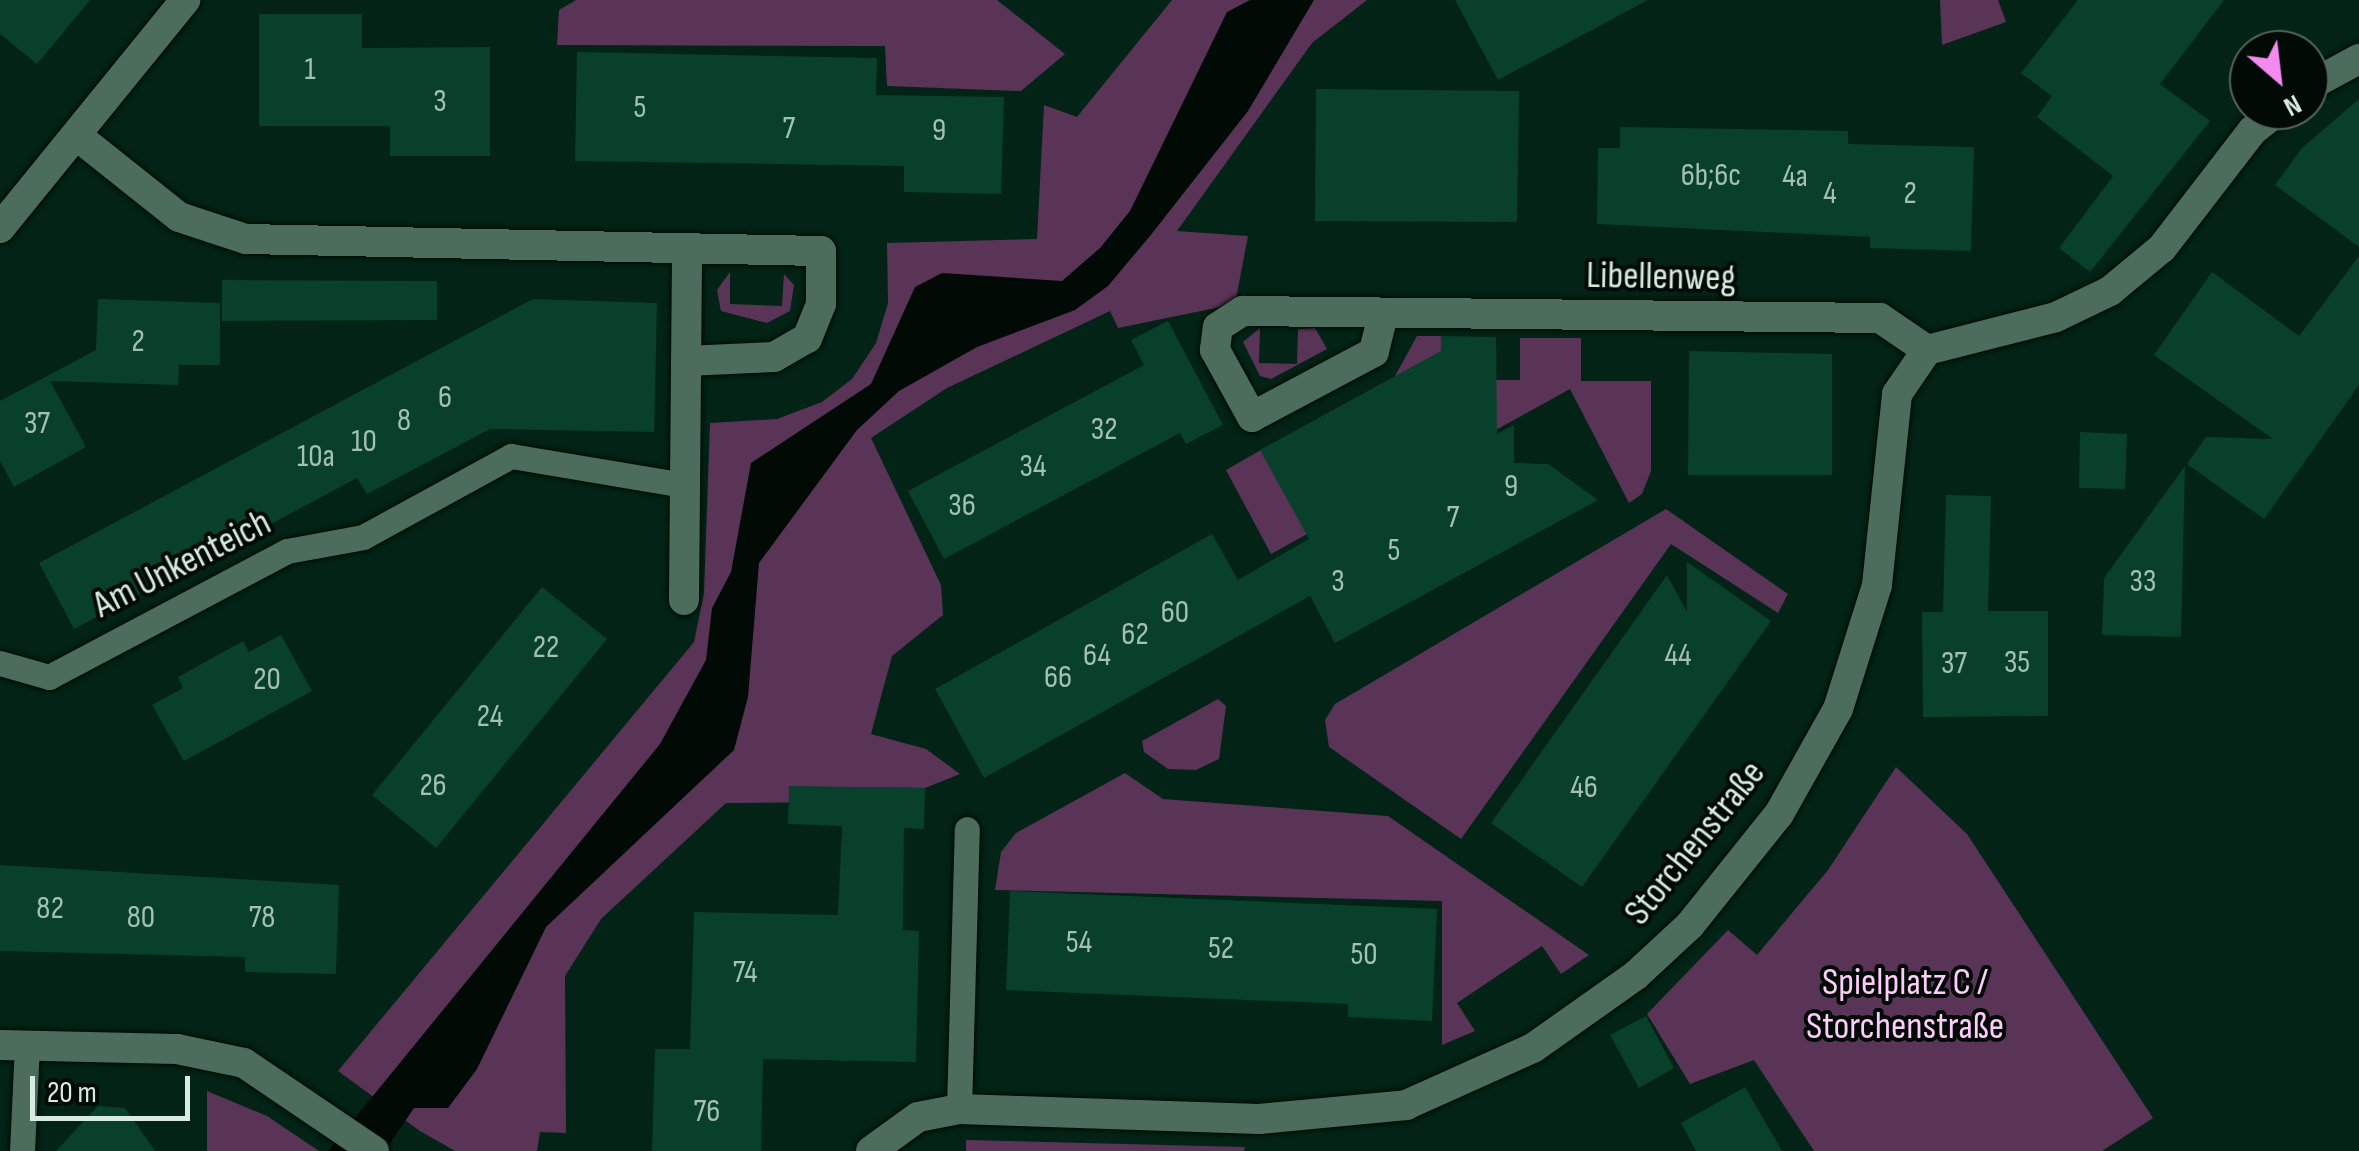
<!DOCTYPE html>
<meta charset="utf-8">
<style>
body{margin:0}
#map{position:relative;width:2359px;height:1151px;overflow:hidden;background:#022315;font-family:"Sofia Sans Condensed",sans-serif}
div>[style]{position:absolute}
.green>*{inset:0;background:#593457}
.water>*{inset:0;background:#020a05}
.building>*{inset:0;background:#09402b}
.roads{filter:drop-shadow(0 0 2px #000b04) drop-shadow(0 0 2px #000b04)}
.lane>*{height:25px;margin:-12.5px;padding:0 12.5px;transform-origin:12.5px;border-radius:12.5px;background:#4c6d5c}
.street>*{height:30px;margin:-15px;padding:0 15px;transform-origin:15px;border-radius:15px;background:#4c6d5c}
span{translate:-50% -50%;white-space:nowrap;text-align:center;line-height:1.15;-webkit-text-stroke:8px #010a05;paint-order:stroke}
.number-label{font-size:32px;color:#a4c0b4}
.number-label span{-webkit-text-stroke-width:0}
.street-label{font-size:38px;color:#d8ebe1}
.park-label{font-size:38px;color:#ffcbfb}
.north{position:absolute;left:2229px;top:30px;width:100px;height:100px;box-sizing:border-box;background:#010a05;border:2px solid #57645d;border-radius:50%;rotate:152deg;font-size:28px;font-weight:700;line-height:40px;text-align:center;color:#d8ebe1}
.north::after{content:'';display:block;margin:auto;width:35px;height:45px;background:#f489f0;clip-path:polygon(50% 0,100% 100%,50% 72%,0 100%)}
.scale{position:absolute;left:30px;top:1076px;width:160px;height:45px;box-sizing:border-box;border:5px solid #d8ebe1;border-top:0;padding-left:12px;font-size:30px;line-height:35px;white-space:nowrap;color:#d8ebe1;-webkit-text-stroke:8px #010a05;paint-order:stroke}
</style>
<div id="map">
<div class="green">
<i style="clip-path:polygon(576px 0,997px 0,1065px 54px,1021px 91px,887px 86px,885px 46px,557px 45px,559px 10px)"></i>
<i style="clip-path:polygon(1172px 0,1367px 0,1312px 43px,1177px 231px,1248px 236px,1235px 304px,1118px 328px,1110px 311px,947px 388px,871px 438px,941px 585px,943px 615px,892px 656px,871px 734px,926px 749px,960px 774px,925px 788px,843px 787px,830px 802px,726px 803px,601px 919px,565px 976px,566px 1133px,540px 1132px,537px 1151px,455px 1151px,420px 1131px,338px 1071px,694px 642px,704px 593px,710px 423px,777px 419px,822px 402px,852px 379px,876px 343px,888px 303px,887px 243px,1037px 239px,1044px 105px,1077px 117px)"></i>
<i style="clip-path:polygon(1940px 0,1998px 0,2006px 22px,1942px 45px)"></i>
<i style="clip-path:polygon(730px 272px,730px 304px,782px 306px,784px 274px,794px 285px,790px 311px,767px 323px,721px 311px,717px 290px)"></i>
<i style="clip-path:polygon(1260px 328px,1259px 363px,1297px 364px,1298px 329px,1315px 328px,1327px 349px,1271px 379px,1260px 376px,1243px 342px)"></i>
<i style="clip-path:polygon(1417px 336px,1441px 336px,1442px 380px,1520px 380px,1520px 338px,1581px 338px,1581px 381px,1651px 381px,1651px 471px,1642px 494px,1629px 503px,1570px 389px,1271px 554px,1226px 470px,1261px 450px,1283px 491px,1418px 418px,1395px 376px)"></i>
<i style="clip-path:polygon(1666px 509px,1788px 594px,1778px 613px,1671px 544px,1461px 839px,1329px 747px,1325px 720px,1335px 704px)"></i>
<i style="clip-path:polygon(1218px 699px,1226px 706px,1219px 759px,1196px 770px,1168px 769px,1144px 752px,1142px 741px)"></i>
<i style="clip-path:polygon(1896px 767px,1967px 834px,2153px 1118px,2102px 1151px,1814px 1151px,1754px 1060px,1690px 1084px,1647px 1014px,1728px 930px,1757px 955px,1828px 870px)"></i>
<i style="clip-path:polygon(1125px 773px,1163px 799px,1388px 816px,1589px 955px,1561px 974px,1542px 946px,1457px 1003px,1475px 1031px,1442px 1045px,1442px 901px,995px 890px,1001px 852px,1016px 833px)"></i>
<i style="clip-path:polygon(207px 1091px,267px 1116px,319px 1151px,207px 1151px)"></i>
<i style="clip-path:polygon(966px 1140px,1245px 1147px,1244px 1151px,966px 1151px)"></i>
</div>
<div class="water">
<i style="clip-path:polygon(1250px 0,1314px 0,1248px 111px,1150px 236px,1108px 286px,1075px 310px,977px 347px,899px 391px,857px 430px,759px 563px,748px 697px,734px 750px,546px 927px,477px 1069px,448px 1108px,414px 1108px,385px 1151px,328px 1151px,660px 744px,706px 660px,712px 608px,731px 572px,751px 463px,871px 384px,915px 287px,942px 273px,1062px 281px,1100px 248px,1130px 211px,1227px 12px)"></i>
</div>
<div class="building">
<i style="clip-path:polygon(0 0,90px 0,37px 64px,0 34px)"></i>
<i style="clip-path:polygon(1455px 0,1648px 0,1498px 80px)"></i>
<i style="clip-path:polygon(2078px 0,2224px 0,2160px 84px,2210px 121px,2090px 272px,2059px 248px,2113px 176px,2037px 117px,2052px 96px,2021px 73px)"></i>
<i style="clip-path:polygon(259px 14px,362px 14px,362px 48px,490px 47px,490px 156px,390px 156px,390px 126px,259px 126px)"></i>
<i style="clip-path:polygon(577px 52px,877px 58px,876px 95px,1004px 97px,1001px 194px,904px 192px,904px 166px,575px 161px)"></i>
<i style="clip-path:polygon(1316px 89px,1519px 91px,1517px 222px,1315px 221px)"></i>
<i style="clip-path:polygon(2359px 99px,2359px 247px,2275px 185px,2302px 148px)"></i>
<i style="clip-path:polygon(1620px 127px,1848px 131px,1848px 144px,1974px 147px,1971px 251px,1870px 248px,1870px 237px,1597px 224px,1598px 148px,1620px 148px)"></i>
<i style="clip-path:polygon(2359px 256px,2359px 385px,2264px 519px,2187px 464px,2206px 437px,2273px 439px,2154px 355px,2212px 272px,2299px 336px)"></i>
<i style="clip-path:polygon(222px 280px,437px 281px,437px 320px,222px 321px)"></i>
<i style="clip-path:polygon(98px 299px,220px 303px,220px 365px,179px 365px,178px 385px,50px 381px,86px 447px,14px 487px,0 461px,0 401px,96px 350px)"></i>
<i style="clip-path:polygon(533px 299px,657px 303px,654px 432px,490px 429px,367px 494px,357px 478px,74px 629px,39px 563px)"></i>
<i style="clip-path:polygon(1168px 321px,1223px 425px,1186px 444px,1180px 433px,944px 559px,908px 491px,1144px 365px,1131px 340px)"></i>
<i style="clip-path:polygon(1441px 336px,1496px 337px,1497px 434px,1514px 425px,1514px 463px,1548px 464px,1598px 500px,1335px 643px,1310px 596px,984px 778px,935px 689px,1212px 534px,1238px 580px,1309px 539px,1260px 450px,1441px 351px)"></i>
<i style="clip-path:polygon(1689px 351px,1832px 354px,1832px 475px,1688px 475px)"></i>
<i style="clip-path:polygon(2080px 432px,2127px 434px,2125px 489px,2079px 488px)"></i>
<i style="clip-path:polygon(2185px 466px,2181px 637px,2102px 635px,2104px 578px)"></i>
<i style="clip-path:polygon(1946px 495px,1991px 496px,1988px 611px,2048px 611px,2048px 716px,1923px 717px,1922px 612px,1943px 612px)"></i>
<i style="clip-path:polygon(1687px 562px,1771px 621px,1582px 887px,1491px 823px,1667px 575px,1687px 612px)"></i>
<i style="clip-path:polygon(542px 587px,607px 639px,436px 848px,372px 795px)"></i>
<i style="clip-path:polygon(281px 635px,312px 691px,184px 761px,152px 705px,183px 688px,178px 677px,243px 641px,249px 652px)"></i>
<i style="clip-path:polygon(789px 786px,925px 788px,924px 829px,904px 828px,903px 930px,919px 931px,916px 1062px,763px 1059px,761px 1151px,652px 1151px,655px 1049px,690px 1049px,694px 912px,838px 915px,842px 826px,788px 824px)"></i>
<i style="clip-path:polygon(0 865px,339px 885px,336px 974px,245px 972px,245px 957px,0 951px)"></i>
<i style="clip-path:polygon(1010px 891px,1437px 909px,1432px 1021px,1348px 1017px,1348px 1004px,1006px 990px)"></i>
<i style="clip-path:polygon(1646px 1016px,1674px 1068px,1639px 1088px,1610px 1035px)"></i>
<i style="clip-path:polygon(1745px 1087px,1782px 1151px,1696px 1151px,1681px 1123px)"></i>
<i style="clip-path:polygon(98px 1106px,125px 1108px,155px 1151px,56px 1151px)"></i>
</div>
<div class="roads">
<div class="lane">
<i style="left:0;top:663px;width:51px;rotate:15.9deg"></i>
<i style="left:49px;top:677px;width:269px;rotate:-27.9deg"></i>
<i style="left:287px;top:551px;width:77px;rotate:-10.4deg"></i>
<i style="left:363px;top:537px;width:169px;rotate:-28.7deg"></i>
<i style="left:511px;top:456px;width:176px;rotate:9.5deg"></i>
<i style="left:959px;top:1109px;width:280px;rotate:-88.4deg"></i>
<i style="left:22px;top:1151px;width:105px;rotate:-87.3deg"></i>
</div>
<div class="street">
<i style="left:2309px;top:86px;width:57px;rotate:-28.4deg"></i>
<i style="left:76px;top:135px;width:132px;rotate:38.5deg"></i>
<i style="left:179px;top:217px;width:71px;rotate:18.2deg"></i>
<i style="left:246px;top:239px;width:575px;rotate:1.2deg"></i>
<i style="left:821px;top:251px;width:53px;rotate:90deg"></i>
<i style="left:821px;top:304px;width:37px;rotate:112deg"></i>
<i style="left:807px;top:338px;width:38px;rotate:150deg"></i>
<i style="left:774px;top:357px;width:88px;rotate:177.4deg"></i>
<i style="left:0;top:228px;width:294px;rotate:-50.9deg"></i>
<i style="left:1383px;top:315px;width:38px;rotate:104deg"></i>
<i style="left:1374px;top:352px;width:138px;rotate:152deg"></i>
<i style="left:1252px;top:417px;width:77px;rotate:-118.9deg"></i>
<i style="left:1215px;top:350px;width:23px;rotate:-83deg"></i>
<i style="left:1218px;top:327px;width:30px;rotate:-33deg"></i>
<i style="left:1243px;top:311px;width:637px;rotate:0.63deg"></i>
<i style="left:1880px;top:318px;width:57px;rotate:34.2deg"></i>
<i style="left:684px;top:600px;width:348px;rotate:-89.5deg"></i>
<i style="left:0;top:1045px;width:177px;rotate:1.3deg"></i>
<i style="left:177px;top:1049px;width:68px;rotate:11.8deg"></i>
<i style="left:244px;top:1063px;width:157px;rotate:34.1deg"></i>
<i style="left:871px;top:1151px;width:58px;rotate:-35.9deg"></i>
<i style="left:918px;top:1117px;width:42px;rotate:-11deg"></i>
<i style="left:959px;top:1109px;width:300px;rotate:1.9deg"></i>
<i style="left:1259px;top:1119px;width:148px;rotate:-5.4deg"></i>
<i style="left:1406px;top:1105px;width:139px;rotate:-24.2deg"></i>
<i style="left:1533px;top:1048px;width:126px;rotate:-35.3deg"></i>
<i style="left:1636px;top:975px;width:74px;rotate:-42.8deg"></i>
<i style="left:1690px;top:925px;width:142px;rotate:-51.3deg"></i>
<i style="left:1779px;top:814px;width:120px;rotate:-60.7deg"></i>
<i style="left:1838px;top:709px;width:130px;rotate:-72.5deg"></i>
<i style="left:1877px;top:585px;width:192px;rotate:-84deg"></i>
<i style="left:1897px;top:394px;width:53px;rotate:-55.7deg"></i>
<i style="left:1927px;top:350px;width:133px;rotate:-14.3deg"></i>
<i style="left:2056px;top:317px;width:60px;rotate:-25.7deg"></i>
<i style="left:2110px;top:291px;width:67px;rotate:-39.6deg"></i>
<i style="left:2162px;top:248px;width:148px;rotate:-52.4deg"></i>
<i style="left:2252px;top:131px;width:34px;rotate:-38deg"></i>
</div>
</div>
<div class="number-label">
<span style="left:310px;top:70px">1</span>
<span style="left:440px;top:102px">3</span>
<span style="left:640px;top:108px">5</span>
<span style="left:789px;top:129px">7</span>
<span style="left:939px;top:131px">9</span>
<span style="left:1711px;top:176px">6b;6c</span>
<span style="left:1795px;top:177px">4a</span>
<span style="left:1830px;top:194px">4</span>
<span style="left:1910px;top:194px">2</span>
<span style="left:138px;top:342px">2</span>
<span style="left:445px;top:398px">6</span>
<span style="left:404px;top:421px">8</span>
<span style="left:37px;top:424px">37</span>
<span style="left:1104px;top:430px">32</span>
<span style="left:364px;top:442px">10</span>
<span style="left:316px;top:457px">10a</span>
<span style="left:1033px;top:467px">34</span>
<span style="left:1511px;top:487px">9</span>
<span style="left:962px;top:506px">36</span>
<span style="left:1453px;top:518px">7</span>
<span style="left:1394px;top:551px">5</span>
<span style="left:1338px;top:582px">3</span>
<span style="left:2143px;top:582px">33</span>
<span style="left:1175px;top:613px">60</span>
<span style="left:1135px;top:635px">62</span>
<span style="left:546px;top:648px">22</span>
<span style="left:1097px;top:656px">64</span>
<span style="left:1678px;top:656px">44</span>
<span style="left:2017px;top:663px">35</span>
<span style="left:1954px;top:664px">37</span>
<span style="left:1058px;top:678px">66</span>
<span style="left:267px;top:680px">20</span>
<span style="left:490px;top:717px">24</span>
<span style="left:433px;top:786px">26</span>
<span style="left:1584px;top:788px">46</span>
<span style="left:50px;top:909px">82</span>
<span style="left:141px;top:918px">80</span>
<span style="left:262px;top:918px">78</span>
<span style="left:1079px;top:943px">54</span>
<span style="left:1221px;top:949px">52</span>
<span style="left:1364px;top:955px">50</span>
<span style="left:745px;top:973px">74</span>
<span style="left:707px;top:1112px">76</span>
</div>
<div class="street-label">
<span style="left:1661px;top:277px;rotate:1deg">Libellenweg</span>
<span style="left:182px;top:564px;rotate:-27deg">Am Unkenteich</span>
<span style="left:1695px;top:843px;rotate:-51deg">Storchenstraße</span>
</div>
<div class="park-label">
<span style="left:1905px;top:1005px">Spielplatz C /<br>Storchenstraße</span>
</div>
<div class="north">N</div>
<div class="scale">20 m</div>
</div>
